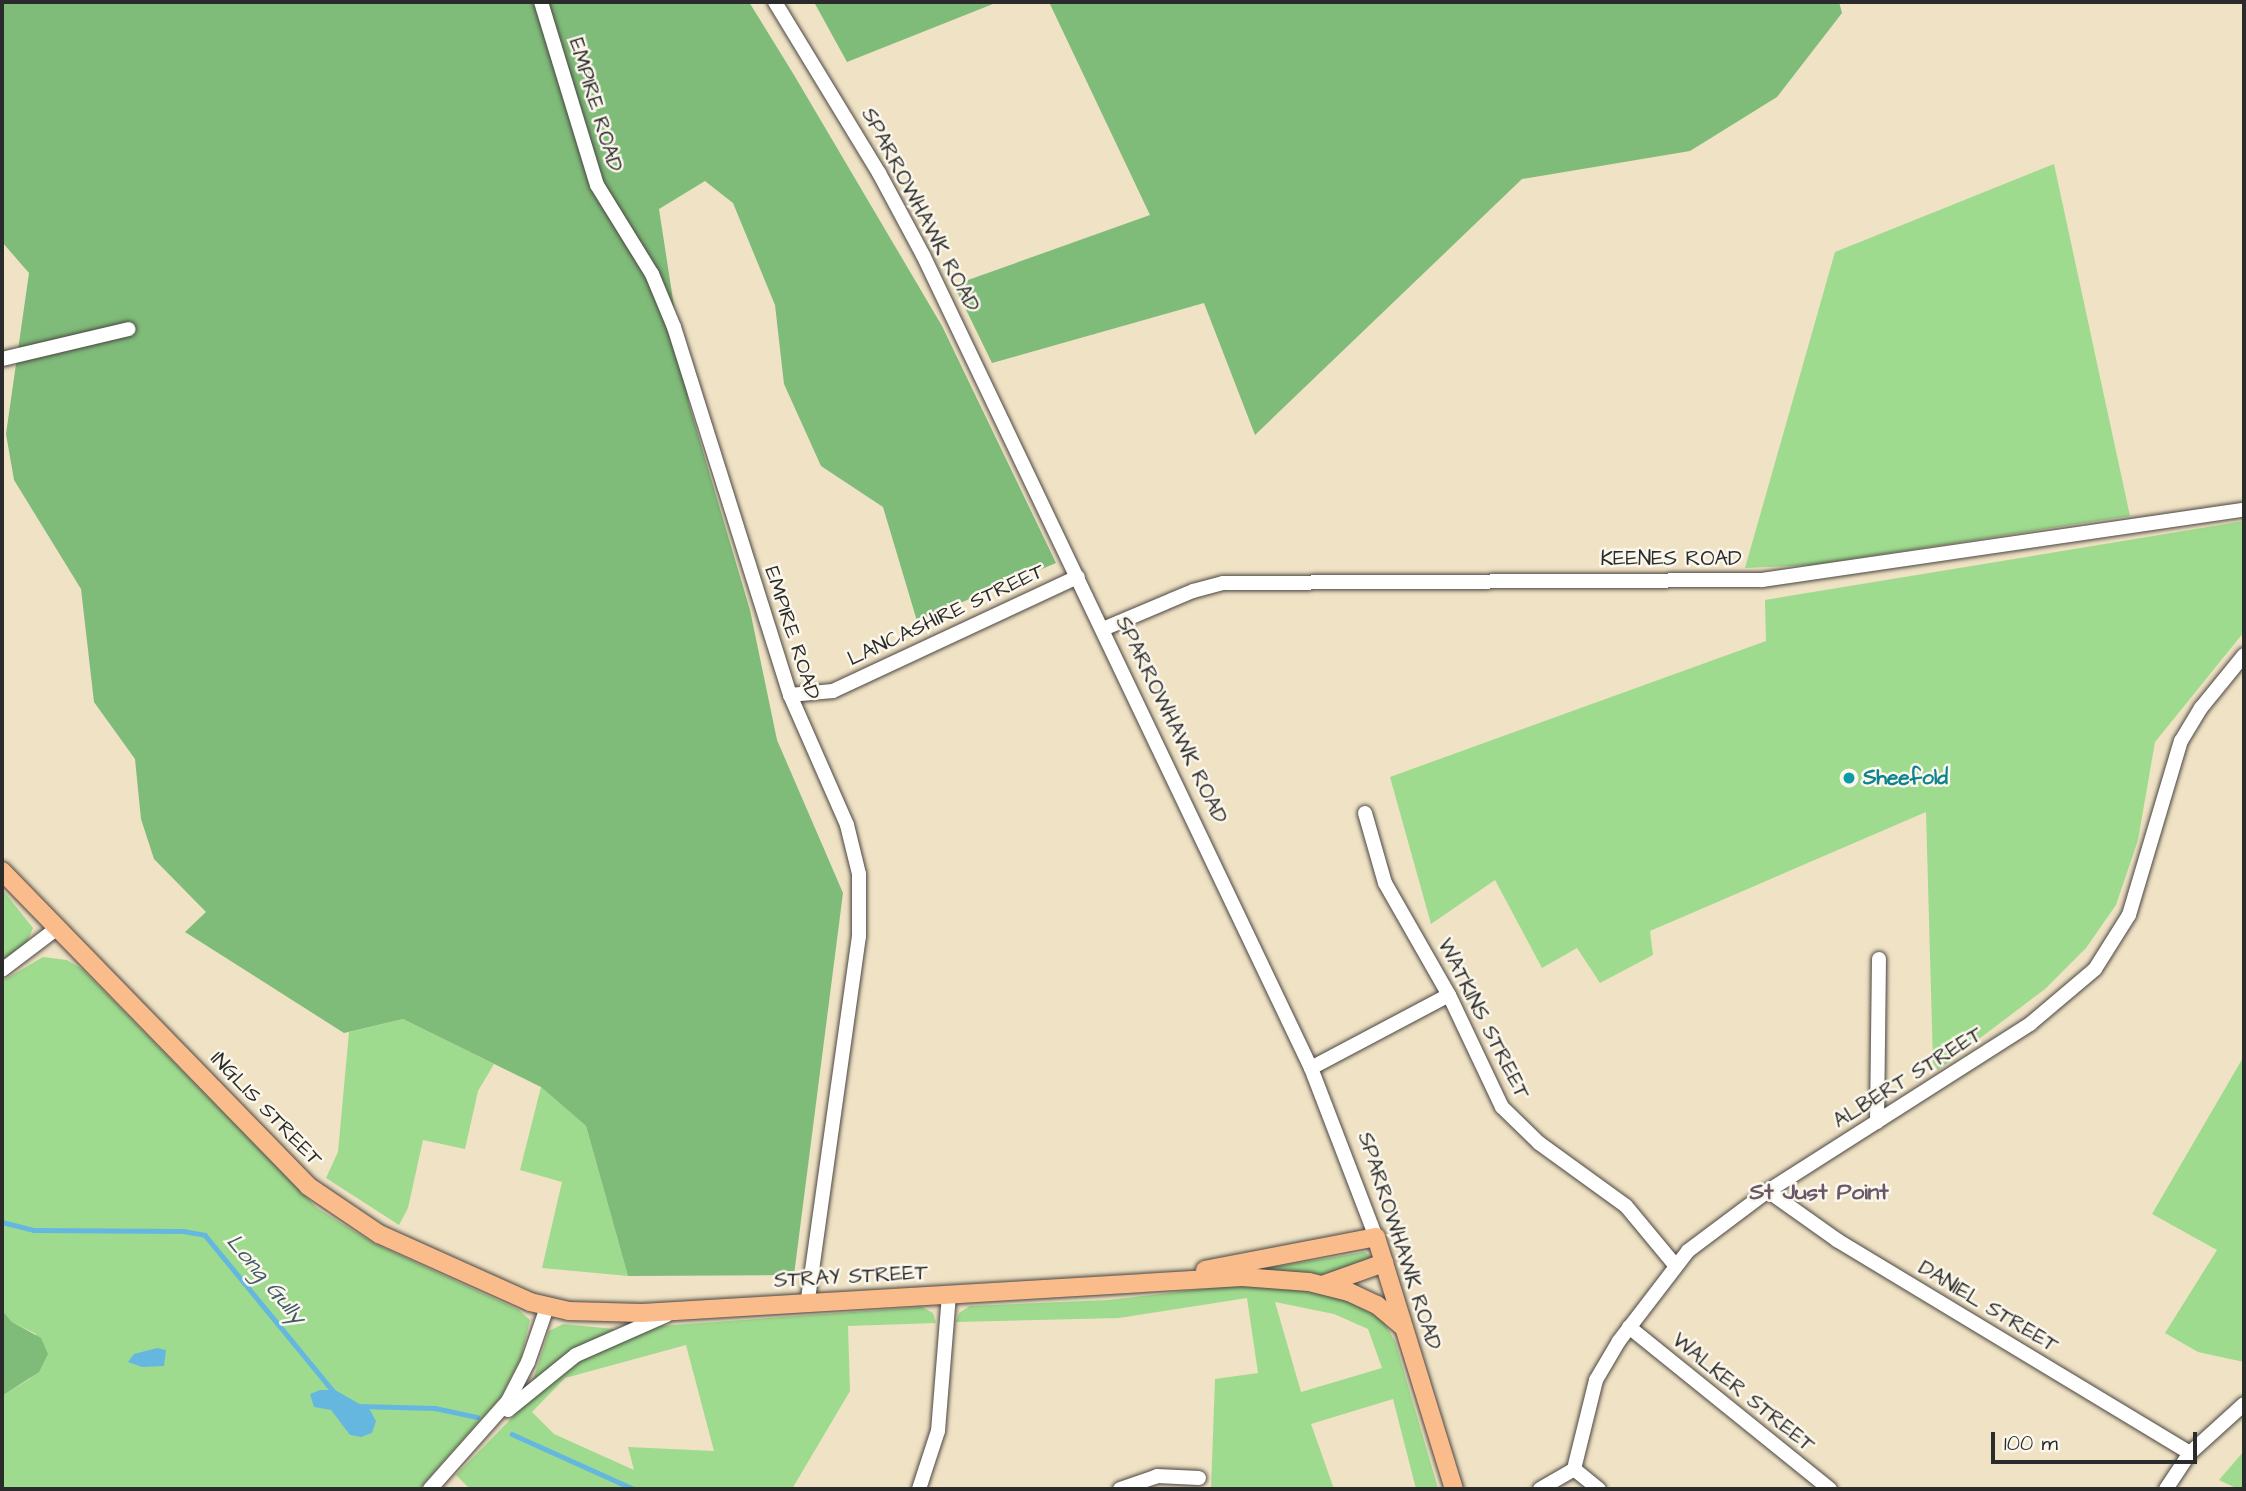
<!DOCTYPE html>
<style>
body{margin:0}
#map{position:relative;width:2246px;height:1491px;overflow:hidden;background:#f0e2c4;font-family:"Architects Daughter",sans-serif}
div>[style]{position:absolute}
.green>*{inset:0;background:#9fdb8e}
.forest>*{inset:0;background:#7fbb79}
.water>*{inset:0;background:#65b7e0}
.stream>*{height:4.5px;margin:-2.25px;padding:0 2.25px;transform-origin:2.25px;border-radius:2.25px;background:#65b7e0}
.roads{filter:drop-shadow(0 0 2px #494642) drop-shadow(0 0 2px #494642)}
.minor>*{height:14px;margin:-7px;padding:0 7px;transform-origin:7px;border-radius:7px;background:#fff}
.major>*{height:18px;margin:-9px;padding:0 9px;transform-origin:9px;border-radius:9px;background:#fabc8b}
.dots>*{width:19px;height:19px;translate:-50% -50%;box-sizing:border-box;border:4px solid #fbf7ec;border-radius:50%}
span{translate:-50% -50%;white-space:nowrap;text-align:center;line-height:1.15;-webkit-text-stroke:5px #fbf7ec;paint-order:stroke}
.street-label{font-size:21px;color:#2b2b2b}
.culture-label{font-size:21px;color:#0d838f;font-weight:700}
.left{translate:0 -50%;text-align:left}
.neighbourhood-label{font-size:23px;color:#695768;font-weight:700}
.water-label{font-size:23px;color:#3f5c6a;font-style:italic}
.frame{position:absolute;inset:0;border:4px solid #2b2b2b;pointer-events:none}
.scale{position:absolute;left:1991px;top:1432px;width:206px;height:32px;box-sizing:border-box;border:4px solid #2b2b2b;border-top:0;padding-left:9px;font-size:21px;line-height:24px;white-space:nowrap;color:#2b2b2b;-webkit-text-stroke:5px #fbf7ec;paint-order:stroke}
</style>
<div id="map">
<div class="green">
<i style="clip-path:polygon(2054px 164px,2130px 516px,1812px 565px,1745px 568px,1835px 252px)"></i>
<i style="clip-path:polygon(2244px 521px,2244px 632px,2155px 742px,2138px 840px,2116px 905px,2086px 948px,2045px 989px,1938px 1070px,1933px 1063px,1926px 812px,1650px 931px,1653px 955px,1600px 983px,1577px 948px,1542px 968px,1495px 880px,1431px 924px,1390px 777px,1766px 641px,1765px 600px)"></i>
<i style="clip-path:polygon(2px 889px,33px 928px,27px 943px,2px 961px)"></i>
<i style="clip-path:polygon(43px 957px,67px 960px,82px 969px,317px 1208px,373px 1243px,519px 1310px,530px 1320px,521px 1358px,501px 1397px,419px 1489px,2px 1489px,2px 1396px,31px 1378px,36px 1334px,12px 1322px,2px 1310px,2px 981px)"></i>
<i style="clip-path:polygon(403px 1019px,494px 1064px,478px 1091px,465px 1149px,423px 1140px,408px 1208px,399px 1225px,326px 1178px,338px 1152px,349px 1032px)"></i>
<i style="clip-path:polygon(2244px 1056px,2244px 1362px,2198px 1352px,2165px 1333px,2217px 1250px,2152px 1214px)"></i>
<i style="clip-path:polygon(541px 1087px,586px 1126px,628px 1276px,542px 1268px,562px 1182px,520px 1170px)"></i>
<i style="clip-path:polygon(1365px 1252px,1370px 1257px,1365px 1266px,1321px 1276px,1260px 1269px)"></i>
<i style="clip-path:polygon(evenodd,1240px 1285px,1292px 1287px,1341px 1298px,1382px 1319px,1395px 1341px,1438px 1488px,1416px 1489px,1393px 1399px,1311px 1424px,1334px 1489px,1211px 1489px,1215px 1379px,1258px 1373px,1247px 1298px,1119px 1318px,956px 1322px,959px 1313px,970px 1306px,1108px 1300px,1240px 1285px,1275px 1302px,1334px 1314px,1368px 1329px,1382px 1368px,1301px 1392px,1275px 1302px)"></i>
<i style="clip-path:polygon(evenodd,922px 1307px,933px 1313px,936px 1323px,848px 1326px,850px 1391px,792px 1489px,470px 1489px,456px 1475px,540px 1389px,580px 1359px,659px 1326px,922px 1307px,686px 1345px,714px 1451px,628px 1447px,634px 1470px,554px 1434px,532px 1412px,565px 1378px,686px 1345px)"></i>
<i style="clip-path:polygon(563px 1324px,614px 1329px,533px 1380px,549px 1331px)"></i>
<i style="clip-path:polygon(2244px 1451px,2244px 1489px,2238px 1489px,2219px 1480px)"></i>
</div>
<div class="forest">
<i style="clip-path:polygon(2px 2px,749px 2px,794px 75px,942px 326px,1056px 563px,917px 621px,883px 507px,821px 466px,784px 384px,775px 305px,733px 203px,705px 181px,659px 209px,689px 404px,750px 610px,777px 740px,843px 893px,794px 1275px,628px 1276px,586px 1126px,541px 1087px,403px 1019px,344px 1033px,185px 932px,206px 912px,154px 859px,141px 819px,135px 759px,94px 702px,81px 589px,14px 480px,6px 434px,29px 273px,2px 242px)"></i>
<i style="clip-path:polygon(814px 2px,998px 2px,847px 62px)"></i>
<i style="clip-path:polygon(1049px 2px,1839px 2px,1842px 13px,1777px 97px,1690px 151px,1522px 179px,1255px 435px,1204px 303px,992px 363px,954px 285px,1150px 215px)"></i>
<i style="clip-path:polygon(2px 1310px,12px 1322px,41px 1338px,48px 1354px,39px 1372px,2px 1396px)"></i>
</div>
<div class="water">
<i style="clip-path:polygon(157px 1348px,166px 1350px,164px 1366px,142px 1367px,128px 1362px,134px 1354px)"></i>
<i style="clip-path:polygon(320px 1390px,335px 1390px,370px 1410px,376px 1421px,372px 1433px,361px 1437px,350px 1435px,331px 1410px,314px 1407px,310px 1394px)"></i>
</div>
<div class="stream">
<i style="left:2px;top:1222px;width:33px;rotate:14deg"></i>
<i style="left:34px;top:1230px;width:149px;rotate:0.4deg"></i>
<i style="left:183px;top:1231px;width:22px;rotate:10deg"></i>
<i style="left:205px;top:1235px;width:203px;rotate:50.6deg"></i>
<i style="left:359px;top:1406px;width:76px;rotate:1.5deg"></i>
<i style="left:435px;top:1408px;width:43px;rotate:12.1deg"></i>
<i style="left:512px;top:1434px;width:134px;rotate:24.3deg"></i>
</div>
<div class="roads">
<div class="minor">
<i style="left:541px;top:2px;width:191px;rotate:73deg"></i>
<i style="left:597px;top:185px;width:105px;rotate:58.3deg"></i>
<i style="left:652px;top:274px;width:57px;rotate:67.5deg"></i>
<i style="left:674px;top:327px;width:386px;rotate:72.5deg"></i>
<i style="left:790px;top:695px;width:142px;rotate:66.3deg"></i>
<i style="left:847px;top:825px;width:50px;rotate:76.2deg"></i>
<i style="left:859px;top:874px;width:62px;rotate:90deg"></i>
<i style="left:859px;top:936px;width:368px;rotate:98deg"></i>
<i style="left:775px;top:2px;width:200px;rotate:58.7deg"></i>
<i style="left:879px;top:173px;width:93px;rotate:61.8deg"></i>
<i style="left:923px;top:255px;width:901px;rotate:64.49deg"></i>
<i style="left:1311px;top:1068px;width:181px;rotate:69deg"></i>
<i style="left:2px;top:359px;width:130px;rotate:-13.3deg"></i>
<i style="left:1103px;top:629px;width:98px;rotate:-22.9deg"></i>
<i style="left:1193px;top:591px;width:31px;rotate:-15deg"></i>
<i style="left:1223px;top:583px;width:539px;rotate:-0.32deg"></i>
<i style="left:1762px;top:580px;width:487px;rotate:-8.3deg"></i>
<i style="left:790px;top:695px;width:43px;rotate:-5.3deg"></i>
<i style="left:833px;top:691px;width:270px;rotate:-25deg"></i>
<i style="left:1365px;top:813px;width:73px;rotate:74.1deg"></i>
<i style="left:1385px;top:883px;width:129px;rotate:60.3deg"></i>
<i style="left:1449px;top:995px;width:124px;rotate:64.7deg"></i>
<i style="left:1502px;top:1107px;width:52px;rotate:44.2deg"></i>
<i style="left:1539px;top:1143px;width:107px;rotate:35.9deg"></i>
<i style="left:1626px;top:1206px;width:77px;rotate:50.3deg"></i>
<i style="left:2px;top:970px;width:68px;rotate:-37.2deg"></i>
<i style="left:1311px;top:1068px;width:156px;rotate:-27.9deg"></i>
<i style="left:1877px;top:1122px;width:163px;rotate:-89.3deg"></i>
<i style="left:1768px;top:1191px;width:85px;rotate:35.4deg"></i>
<i style="left:1837px;top:1240px;width:412px;rotate:31.1deg"></i>
<i style="left:1629px;top:1327px;width:258px;rotate:38.9deg"></i>
<i style="left:508px;top:1410px;width:87px;rotate:-39deg"></i>
<i style="left:576px;top:1355px;width:99px;rotate:-23.7deg"></i>
<i style="left:1574px;top:1469px;width:32px;rotate:39deg"></i>
<i style="left:430px;top:1489px;width:118px;rotate:-48.4deg"></i>
<i style="left:508px;top:1401px;width:44px;rotate:-62.9deg"></i>
<i style="left:528px;top:1362px;width:58px;rotate:-70.9deg"></i>
<i style="left:919px;top:1489px;width:61px;rotate:-71.9deg"></i>
<i style="left:938px;top:1431px;width:136px;rotate:-85.4deg"></i>
<i style="left:1120px;top:1489px;width:39px;rotate:-19deg"></i>
<i style="left:1157px;top:1476px;width:42px;rotate:2.7deg"></i>
<i style="left:1540px;top:1489px;width:39px;rotate:-30deg"></i>
<i style="left:1574px;top:1469px;width:92px;rotate:-76.1deg"></i>
<i style="left:1596px;top:1380px;width:45px;rotate:-59.5deg"></i>
<i style="left:1619px;top:1341px;width:113px;rotate:-52.5deg"></i>
<i style="left:1688px;top:1251px;width:100px;rotate:-36.9deg"></i>
<i style="left:1768px;top:1191px;width:311px;rotate:-32.5deg"></i>
<i style="left:2030px;top:1024px;width:85px;rotate:-40.2deg"></i>
<i style="left:2095px;top:969px;width:64px;rotate:-57.8deg"></i>
<i style="left:2129px;top:915px;width:182px;rotate:-73.4deg"></i>
<i style="left:2181px;top:741px;width:39px;rotate:-59deg"></i>
<i style="left:2201px;top:708px;width:68px;rotate:-50.9deg"></i>
<i style="left:2166px;top:1489px;width:43px;rotate:-56.3deg"></i>
<i style="left:2190px;top:1453px;width:73px;rotate:-42.2deg"></i>
</div>
<div class="major">
<i style="left:2px;top:871px;width:439px;rotate:45.8deg"></i>
<i style="left:308px;top:1186px;width:86px;rotate:34.1deg"></i>
<i style="left:379px;top:1234px;width:166px;rotate:24.2deg"></i>
<i style="left:530px;top:1302px;width:40px;rotate:13deg"></i>
<i style="left:569px;top:1311px;width:73px;rotate:1.6deg"></i>
<i style="left:642px;top:1313px;width:601px;rotate:-3.43deg"></i>
<i style="left:1242px;top:1277px;width:67px;rotate:4.3deg"></i>
<i style="left:1309px;top:1282px;width:41px;rotate:14deg"></i>
<i style="left:1349px;top:1292px;width:31px;rotate:25deg"></i>
<i style="left:1377px;top:1305px;width:35px;rotate:40deg"></i>
<i style="left:1205px;top:1270px;width:174px;rotate:-10.9deg"></i>
<i style="left:1376px;top:1237px;width:264px;rotate:72.8deg"></i>
<i style="left:1325px;top:1284px;width:63px;rotate:-19.6deg"></i>
</div>
</div>
<div class="dots">
<i style="left:1849px;top:778px;background:#0f9aa8"></i>
</div>
<div class="street-label">
<span style="left:595px;top:105px;rotate:73deg">EMPIRE ROAD</span>
<span style="left:920px;top:210px;rotate:62deg">SPARROWHAWK ROAD</span>
<span style="left:1671px;top:559px">KEENES ROAD</span>
<span style="left:946px;top:615px;rotate:-25deg">LANCASHIRE STREET</span>
<span style="left:792px;top:633px;rotate:72deg">EMPIRE ROAD</span>
<span style="left:1171px;top:720px;rotate:64deg">SPARROWHAWK ROAD</span>
<span style="left:1483px;top:1019px;rotate:63deg">WATKINS STREET</span>
<span style="left:1908px;top:1078px;rotate:-32deg">ALBERT STREET</span>
<span style="left:266px;top:1109px;rotate:46deg">INGLIS STREET</span>
<span style="left:1399px;top:1241px;rotate:72deg">SPARROWHAWK ROAD</span>
<span style="left:851px;top:1277px;rotate:-3deg">STRAY STREET</span>
<span style="left:1988px;top:1307px;rotate:31deg">DANIEL STREET</span>
<span style="left:1743px;top:1393px;rotate:39deg">WALKER STREET</span>
</div>
<div class="culture-label">
<span class="left" style="left:1863px;top:778px">Sheefold</span>
</div>
<div class="neighbourhood-label">
<span style="left:1819px;top:1192px">St Just Point</span>
</div>
<div class="water-label">
<span style="left:266px;top:1279px;rotate:50deg">Long Gully</span>
</div>
<div class="frame"></div>
<div class="scale">100 m</div>
</div>
